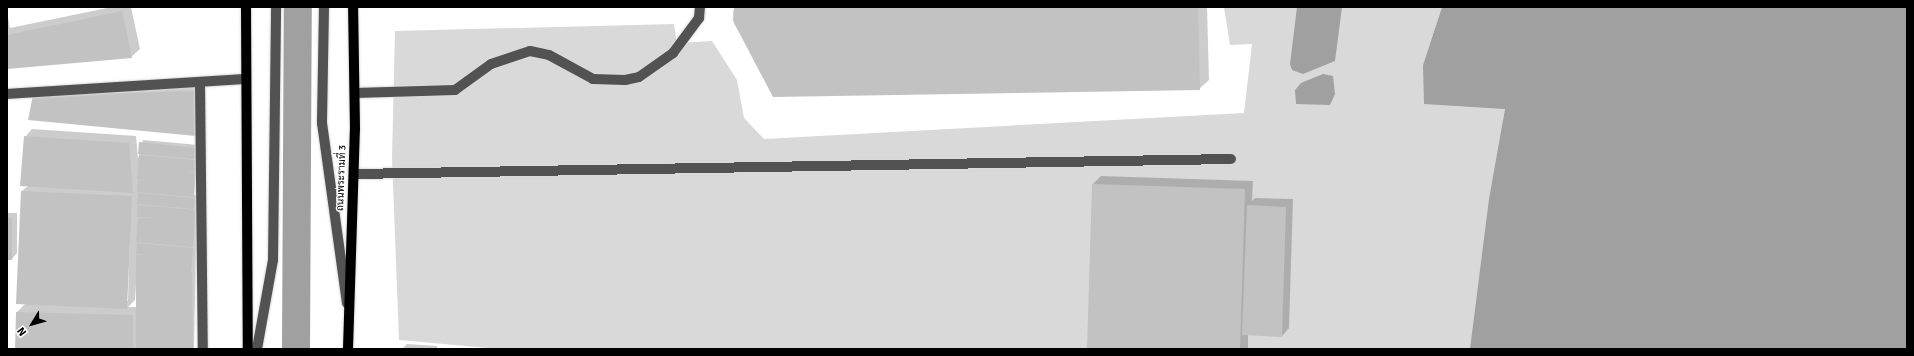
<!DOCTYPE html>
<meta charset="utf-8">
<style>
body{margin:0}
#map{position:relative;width:1914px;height:356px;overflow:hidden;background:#fff;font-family:Signika,Sarabun,sans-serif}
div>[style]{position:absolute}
.green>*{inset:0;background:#d9d9d9}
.water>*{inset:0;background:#a0a0a0}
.shadow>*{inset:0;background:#0003}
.canal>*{height:28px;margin:-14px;padding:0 14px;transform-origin:14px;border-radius:14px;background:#a0a0a0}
.building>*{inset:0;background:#c2c2c2}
.roads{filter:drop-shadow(0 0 1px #dbdbdb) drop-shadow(0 0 1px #dbdbdb)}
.minor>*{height:10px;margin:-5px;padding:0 5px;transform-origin:5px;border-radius:5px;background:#525252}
.major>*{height:10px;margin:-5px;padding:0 5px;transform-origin:5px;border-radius:5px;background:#000}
span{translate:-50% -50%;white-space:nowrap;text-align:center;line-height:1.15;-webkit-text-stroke:3px #fff;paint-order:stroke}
.street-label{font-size:10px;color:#000}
.frame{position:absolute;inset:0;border:8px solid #000;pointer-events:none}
.north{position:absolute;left:12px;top:304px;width:40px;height:40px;-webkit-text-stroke:3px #fff;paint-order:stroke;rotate:233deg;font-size:11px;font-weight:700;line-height:16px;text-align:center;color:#000}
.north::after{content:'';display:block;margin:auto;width:14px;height:18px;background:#000;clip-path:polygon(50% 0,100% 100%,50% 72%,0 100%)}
</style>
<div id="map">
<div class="green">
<i style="clip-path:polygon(1224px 7px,1442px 7px,1423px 65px,1505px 109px,1471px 349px,499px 349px,399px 340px,392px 158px,395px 31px,674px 24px,677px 43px,712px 41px,737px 80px,744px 118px,764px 139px,1244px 113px,1252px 44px,1230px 45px)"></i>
</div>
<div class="water">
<i style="clip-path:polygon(1297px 7px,1342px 7px,1335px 61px,1303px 74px,1292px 70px,1290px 64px)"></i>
<i style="clip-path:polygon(1442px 7px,1907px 7px,1907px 349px,1470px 349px,1489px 199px,1505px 109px,1424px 104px,1423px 65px)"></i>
<i style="clip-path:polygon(1323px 74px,1333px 76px,1335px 94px,1330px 105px,1296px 104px,1295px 90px,1301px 83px)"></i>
</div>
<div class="shadow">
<i style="clip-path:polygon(112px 7px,131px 7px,140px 49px,131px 57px,7px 68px,7px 12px,10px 28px)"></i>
<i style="clip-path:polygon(735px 7px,1207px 7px,1209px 80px,1199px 89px,773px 96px,733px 13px)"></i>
<i style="clip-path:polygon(204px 84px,203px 128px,34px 96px)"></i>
<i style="clip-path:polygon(evenodd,32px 129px,136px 136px,138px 159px,143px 140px,199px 145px,194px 195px,197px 195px,194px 349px,16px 349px,17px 312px,26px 303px,22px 191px,28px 186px,25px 137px,32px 129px,131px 191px,128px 301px,126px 301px,131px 191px,32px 129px,136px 285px,138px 307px,128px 307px,135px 300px,136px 285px)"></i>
<i style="clip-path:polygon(1101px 176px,1253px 181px,1252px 201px,1255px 198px,1293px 199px,1289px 328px,1282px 336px,1248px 334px,1248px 349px,1088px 349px,1093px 184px)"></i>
<i style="clip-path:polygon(7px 213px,17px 213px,17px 253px,12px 259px,7px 259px)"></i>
<i style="clip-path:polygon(407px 344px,437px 346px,437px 349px,402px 349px)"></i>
</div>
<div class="canal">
<i style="left:296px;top:349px;width:342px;rotate:-89.7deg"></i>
</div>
<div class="building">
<i style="clip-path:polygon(734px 7px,1198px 7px,1200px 90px,773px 97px,733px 21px)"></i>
<i style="clip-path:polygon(122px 11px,132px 58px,7px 69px,7px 35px)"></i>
<i style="clip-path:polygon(197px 91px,196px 136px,28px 120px,33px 95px)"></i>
<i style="clip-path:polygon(24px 136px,129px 143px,133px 193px,20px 186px)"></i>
<i style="clip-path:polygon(139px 142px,196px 148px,195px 159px,138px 154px)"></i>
<i style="clip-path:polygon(139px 155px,195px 160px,195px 172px,186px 172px,195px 173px,194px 197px,137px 192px,138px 180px,150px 181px,137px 179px)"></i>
<i style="clip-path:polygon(1092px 184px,1245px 189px,1240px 349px,1087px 349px)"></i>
<i style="clip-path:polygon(21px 191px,132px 196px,127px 309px,16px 304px)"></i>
<i style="clip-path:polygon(138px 193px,195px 198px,194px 209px,137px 204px)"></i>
<i style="clip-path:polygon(138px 205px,195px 210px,193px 247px,136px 242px,138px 218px,154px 218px,137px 217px)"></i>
<i style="clip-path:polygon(1247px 205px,1286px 207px,1282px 337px,1242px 335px)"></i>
<i style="clip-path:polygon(7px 218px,12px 218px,12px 260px,7px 260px)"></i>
<i style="clip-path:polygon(137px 243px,193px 248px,191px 272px,183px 272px,192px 272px,193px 349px,136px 349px,136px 255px,144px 255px,136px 254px)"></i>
<i style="clip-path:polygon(16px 312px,133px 315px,133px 349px,15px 349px)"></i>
</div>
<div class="roads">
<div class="minor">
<i style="left:324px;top:7px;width:116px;rotate:91deg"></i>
<i style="left:322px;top:123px;width:182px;rotate:82.1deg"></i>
<i style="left:200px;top:82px;width:267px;rotate:89.4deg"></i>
<i style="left:355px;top:93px;width:100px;rotate:-1.7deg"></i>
<i style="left:455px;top:90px;width:44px;rotate:-35.8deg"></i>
<i style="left:491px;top:64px;width:41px;rotate:-18.4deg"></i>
<i style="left:530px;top:51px;width:19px;rotate:12deg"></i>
<i style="left:549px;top:55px;width:50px;rotate:28.6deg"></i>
<i style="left:593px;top:79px;width:32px;rotate:2deg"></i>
<i style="left:625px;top:80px;width:14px;rotate:-12deg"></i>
<i style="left:639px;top:77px;width:42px;rotate:-35.2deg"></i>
<i style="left:673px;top:53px;width:44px;rotate:-53.4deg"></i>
<i style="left:699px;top:18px;width:11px;rotate:-85deg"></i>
<i style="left:7px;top:94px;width:237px;rotate:-3.6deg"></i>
<i style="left:354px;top:174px;width:877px;rotate:-0.98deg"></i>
<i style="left:257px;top:349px;width:90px;rotate:-79.8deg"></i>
<i style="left:273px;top:260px;width:253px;rotate:-89.3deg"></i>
</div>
<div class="major">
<i style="left:246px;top:7px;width:342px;rotate:89.7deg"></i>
<i style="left:348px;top:349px;width:220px;rotate:-88.2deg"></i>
<i style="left:355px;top:129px;width:122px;rotate:-90.9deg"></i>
</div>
</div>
<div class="street-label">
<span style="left:342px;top:178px;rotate:-88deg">ถนนพระรามที่ 3</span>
</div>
<div class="frame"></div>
<div class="north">N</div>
</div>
